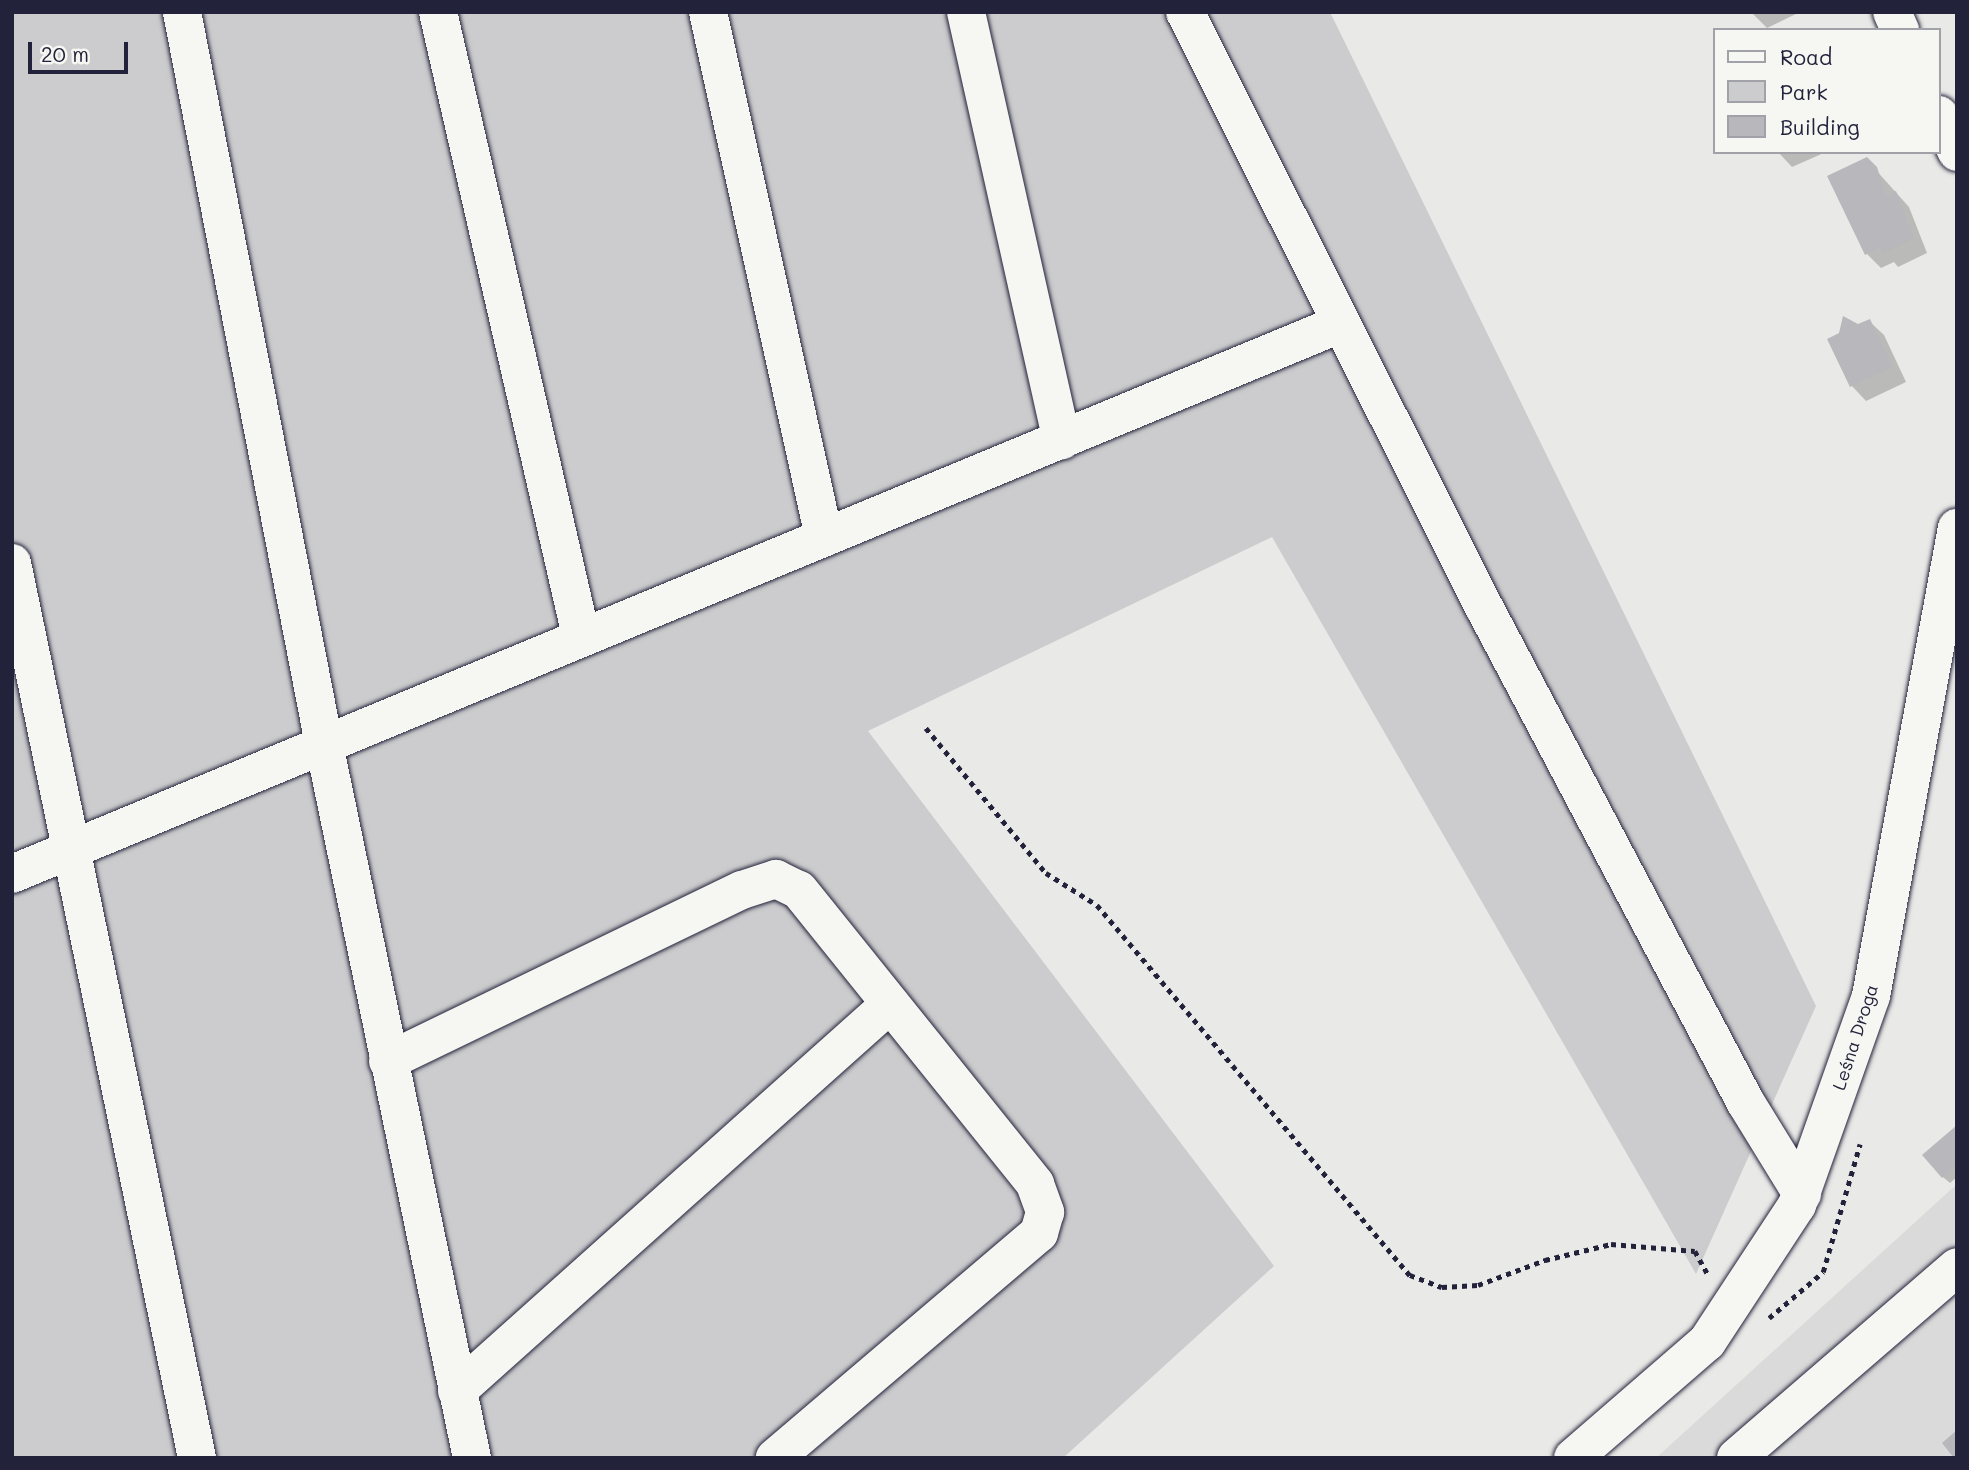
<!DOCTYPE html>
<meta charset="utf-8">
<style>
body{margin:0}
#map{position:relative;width:1969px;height:1470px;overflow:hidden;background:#e9e9e7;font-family:Mali,sans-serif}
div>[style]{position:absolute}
.built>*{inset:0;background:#dadada}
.green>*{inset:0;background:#ccccce}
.shadow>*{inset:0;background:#0003}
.building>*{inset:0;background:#b8b8bc}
.path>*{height:4.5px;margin-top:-2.25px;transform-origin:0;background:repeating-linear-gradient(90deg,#22223b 0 5px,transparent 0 10px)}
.roads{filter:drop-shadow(0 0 2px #22223b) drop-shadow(0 0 2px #22223b)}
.minor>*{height:38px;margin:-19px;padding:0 19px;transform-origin:19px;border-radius:19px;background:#f6f6f2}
span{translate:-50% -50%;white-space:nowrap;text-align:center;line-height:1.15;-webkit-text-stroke:6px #f6f6f2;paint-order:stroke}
.street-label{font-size:18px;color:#22223b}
.frame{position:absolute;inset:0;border:14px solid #22223b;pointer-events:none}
.legend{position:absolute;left:1713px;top:28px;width:228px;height:126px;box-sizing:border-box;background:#f6f6f2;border:2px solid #a1a1a9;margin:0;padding:9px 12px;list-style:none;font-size:21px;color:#22223b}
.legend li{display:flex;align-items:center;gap:14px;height:35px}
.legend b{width:35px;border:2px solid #a1a1a9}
.scale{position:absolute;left:28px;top:42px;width:100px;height:32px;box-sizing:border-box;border:4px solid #22223b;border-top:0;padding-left:9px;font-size:21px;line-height:24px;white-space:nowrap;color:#22223b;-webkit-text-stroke:5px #f6f6f2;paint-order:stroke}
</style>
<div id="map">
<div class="built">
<i style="clip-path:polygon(1957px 1184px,1957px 1458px,1656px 1458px)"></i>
</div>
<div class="green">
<i style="clip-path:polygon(12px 12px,1330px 12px,1816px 1006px,1696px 1274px,1272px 537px,868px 731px,1274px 1266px,1063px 1458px,12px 1458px)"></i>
</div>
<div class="shadow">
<i style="clip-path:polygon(1751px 12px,1800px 12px,1767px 28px)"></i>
<i style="clip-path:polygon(1778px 152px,1826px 152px,1792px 167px)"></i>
<i style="clip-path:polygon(1866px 159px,1909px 207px,1927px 253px,1898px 267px,1894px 262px,1881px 268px,1867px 254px)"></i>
<i style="clip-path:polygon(1869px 321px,1884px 335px,1906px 382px,1866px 401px,1852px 386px,1829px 339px)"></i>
<i style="clip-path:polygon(1957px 1128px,1957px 1177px,1950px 1183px,1943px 1177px)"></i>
</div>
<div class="building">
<i style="clip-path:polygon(1867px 157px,1877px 167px,1886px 196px,1896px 191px,1914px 239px,1882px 254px,1880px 248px,1865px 255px,1827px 176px)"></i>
<i style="clip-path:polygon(1843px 316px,1858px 324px,1870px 319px,1893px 367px,1850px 387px,1827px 339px,1839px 333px)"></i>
<i style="clip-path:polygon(1957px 1125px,1957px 1165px,1942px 1178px,1922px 1155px)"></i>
<i style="clip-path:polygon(1957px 1430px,1957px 1458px,1954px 1458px,1942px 1443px)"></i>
</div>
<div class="path">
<i style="left:926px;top:728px;width:188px;rotate:50.4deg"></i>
<i style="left:1046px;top:873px;width:60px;rotate:32.1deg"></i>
<i style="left:1097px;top:905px;width:485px;rotate:49.8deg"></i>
<i style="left:1410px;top:1275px;width:34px;rotate:21deg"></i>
<i style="left:1442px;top:1287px;width:36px;rotate:-3deg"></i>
<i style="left:1478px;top:1285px;width:72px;rotate:-20.5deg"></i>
<i style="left:1545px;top:1260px;width:68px;rotate:-13.6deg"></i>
<i style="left:1611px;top:1244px;width:84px;rotate:4.8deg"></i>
<i style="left:1695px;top:1251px;width:29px;rotate:61deg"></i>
<i style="left:1769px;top:1318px;width:71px;rotate:-40.4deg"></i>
<i style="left:1823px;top:1272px;width:133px;rotate:-73.9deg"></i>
</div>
<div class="roads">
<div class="minor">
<i style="left:182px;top:12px;width:746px;rotate:79.02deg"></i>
<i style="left:324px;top:744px;width:729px;rotate:78.29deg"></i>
<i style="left:438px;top:12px;width:640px;rotate:77.09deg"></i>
<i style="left:708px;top:12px;width:538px;rotate:77.54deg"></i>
<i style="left:966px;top:12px;width:439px;rotate:77.4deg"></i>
<i style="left:1185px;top:12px;width:666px;rotate:63.32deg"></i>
<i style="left:1484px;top:607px;width:561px;rotate:62.16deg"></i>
<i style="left:1746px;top:1103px;width:107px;rotate:58.4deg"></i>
<i style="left:1892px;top:12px;width:20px;rotate:66deg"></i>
<i style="left:1939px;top:115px;width:41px;rotate:64.1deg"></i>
<i style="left:12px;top:563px;width:914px;rotate:78.32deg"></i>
<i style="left:12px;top:874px;width:1437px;rotate:-22.5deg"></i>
<i style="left:388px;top:1061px;width:393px;rotate:-25.8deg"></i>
<i style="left:742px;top:890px;width:36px;rotate:-18deg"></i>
<i style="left:776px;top:879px;width:25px;rotate:26deg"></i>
<i style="left:799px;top:890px;width:377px;rotate:51.2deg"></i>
<i style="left:1035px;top:1184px;width:30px;rotate:70deg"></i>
<i style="left:1045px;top:1212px;width:22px;rotate:106deg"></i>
<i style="left:1039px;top:1233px;width:347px;rotate:139.6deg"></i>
<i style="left:457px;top:1391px;width:581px;rotate:-41.79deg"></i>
<i style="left:1573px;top:1458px;width:177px;rotate:-40.9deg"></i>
<i style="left:1707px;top:1342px;width:164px;rotate:-56.7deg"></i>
<i style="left:1797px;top:1205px;width:222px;rotate:-70.5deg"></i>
<i style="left:1871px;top:996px;width:476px;rotate:-79.6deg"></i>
<i style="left:1736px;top:1458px;width:292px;rotate:-40.8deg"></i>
</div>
</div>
<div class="street-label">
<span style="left:1855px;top:1037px;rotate:-72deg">Leśna Droga</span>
</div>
<div class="frame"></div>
<ul class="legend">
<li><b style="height:9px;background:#f6f6f2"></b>Road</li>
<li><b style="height:19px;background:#ccccce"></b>Park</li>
<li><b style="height:19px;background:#b8b8bc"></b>Building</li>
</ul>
<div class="scale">20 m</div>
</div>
